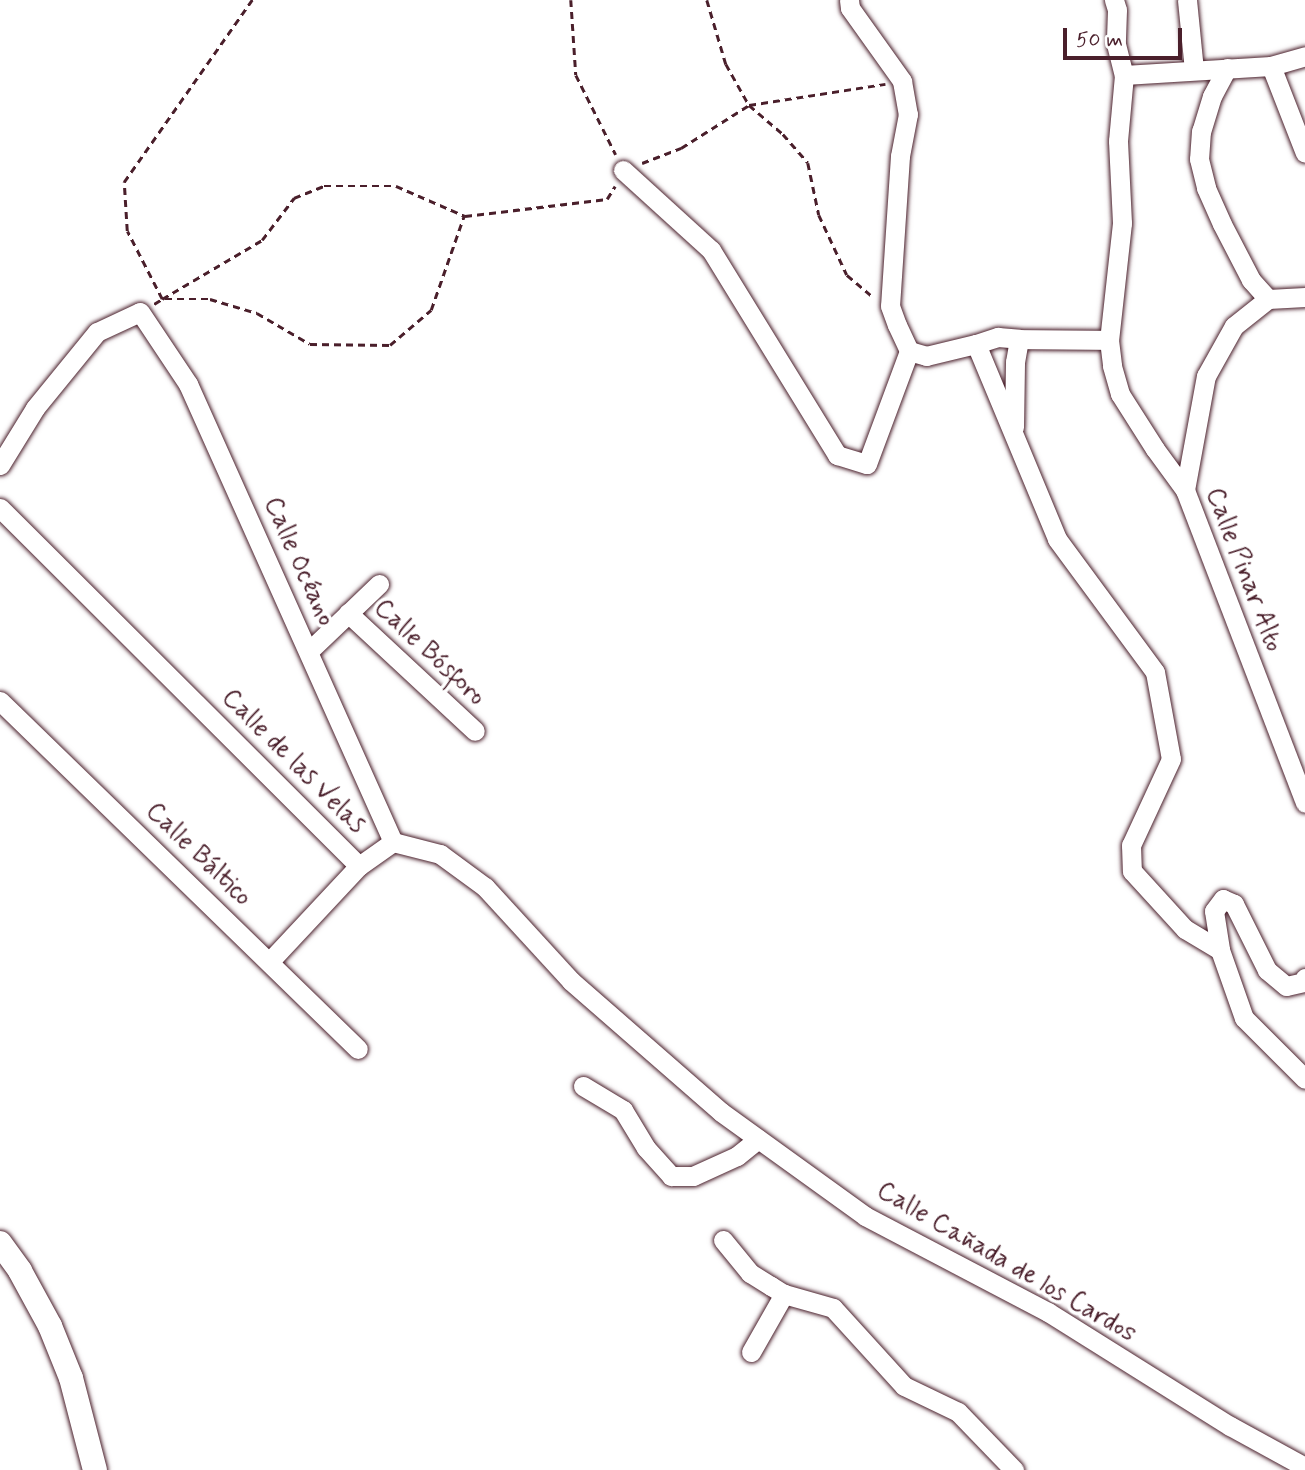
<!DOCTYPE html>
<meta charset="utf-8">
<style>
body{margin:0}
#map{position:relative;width:1305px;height:1470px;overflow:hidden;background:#fff;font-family:Mynerve,sans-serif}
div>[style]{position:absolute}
.path>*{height:2.5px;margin-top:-1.25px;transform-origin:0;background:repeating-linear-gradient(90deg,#4a1f2b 0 7px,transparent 0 12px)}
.roads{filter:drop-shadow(0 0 2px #4a1f2b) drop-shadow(0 0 2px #4a1f2b)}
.minor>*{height:19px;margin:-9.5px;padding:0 9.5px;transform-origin:9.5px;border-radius:9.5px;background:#fff}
.major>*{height:24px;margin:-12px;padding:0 12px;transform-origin:12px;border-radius:12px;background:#fff}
span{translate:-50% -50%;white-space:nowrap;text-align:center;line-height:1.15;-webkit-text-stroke:7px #fff;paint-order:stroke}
.street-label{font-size:26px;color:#4a1f2b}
.scale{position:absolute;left:1063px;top:28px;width:119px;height:32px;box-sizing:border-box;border:4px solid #4a1f2b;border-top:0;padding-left:9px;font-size:21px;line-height:24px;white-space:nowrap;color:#4a1f2b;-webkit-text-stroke:5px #fff;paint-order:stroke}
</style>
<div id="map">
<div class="path">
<i style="left:571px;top:0;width:75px;rotate:86.2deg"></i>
<i style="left:576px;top:75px;width:89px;rotate:63.4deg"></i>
<i style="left:707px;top:0;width:67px;rotate:73.5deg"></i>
<i style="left:726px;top:64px;width:47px;rotate:60.7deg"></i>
<i style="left:749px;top:105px;width:45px;rotate:40.5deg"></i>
<i style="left:783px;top:134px;width:38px;rotate:49deg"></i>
<i style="left:808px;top:163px;width:53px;rotate:78.1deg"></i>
<i style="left:819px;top:215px;width:66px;rotate:65deg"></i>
<i style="left:847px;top:275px;width:34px;rotate:40deg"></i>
<i style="left:642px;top:163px;width:42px;rotate:-21deg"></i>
<i style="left:681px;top:148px;width:80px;rotate:-32.3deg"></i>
<i style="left:749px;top:105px;width:138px;rotate:-8.8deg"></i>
<i style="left:162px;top:299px;width:116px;rotate:-30.5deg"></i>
<i style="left:262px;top:240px;width:53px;rotate:-52.7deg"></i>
<i style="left:294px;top:198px;width:32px;rotate:-22deg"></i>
<i style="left:324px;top:186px;width:72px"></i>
<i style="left:396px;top:186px;width:75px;rotate:23.5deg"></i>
<i style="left:465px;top:216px;width:143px;rotate:-6.8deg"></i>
<i style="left:607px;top:199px;width:15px;rotate:-58deg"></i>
<i style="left:165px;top:299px;width:45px"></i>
<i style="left:210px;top:299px;width:49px;rotate:16.6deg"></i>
<i style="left:257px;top:313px;width:61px;rotate:30.3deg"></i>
<i style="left:310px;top:344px;width:80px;rotate:0.7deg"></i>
<i style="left:390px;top:345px;width:54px;rotate:-40.5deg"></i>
<i style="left:431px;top:310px;width:100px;rotate:-70.7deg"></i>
<i style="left:154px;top:304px;width:9px;rotate:-32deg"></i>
<i style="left:162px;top:299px;width:76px;rotate:-117.2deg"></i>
<i style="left:127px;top:231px;width:49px;rotate:-93.5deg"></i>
<i style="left:124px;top:182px;width:223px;rotate:-54.9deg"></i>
</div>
<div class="roads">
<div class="minor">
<i style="left:849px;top:0;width:8px;rotate:83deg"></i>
<i style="left:850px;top:8px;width:90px;rotate:54.5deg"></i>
<i style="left:902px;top:81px;width:34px;rotate:80deg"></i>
<i style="left:908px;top:114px;width:43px;rotate:100.8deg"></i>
<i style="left:900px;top:156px;width:150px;rotate:93.8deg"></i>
<i style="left:890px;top:306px;width:20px;rotate:70deg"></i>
<i style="left:897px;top:325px;width:29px;rotate:65deg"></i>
<i style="left:909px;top:351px;width:18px;rotate:16deg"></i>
<i style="left:926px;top:356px;width:51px;rotate:-13.5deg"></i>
<i style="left:976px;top:344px;width:211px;rotate:67.4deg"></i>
<i style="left:1057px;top:539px;width:165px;rotate:53.6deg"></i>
<i style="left:1155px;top:672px;width:88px;rotate:79.6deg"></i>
<i style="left:1171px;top:759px;width:95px;rotate:114.9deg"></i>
<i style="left:1131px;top:845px;width:26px;rotate:88deg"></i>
<i style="left:1132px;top:871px;width:79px;rotate:47.6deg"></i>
<i style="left:1185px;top:929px;width:41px;rotate:31deg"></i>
<i style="left:1114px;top:0;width:10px;rotate:73deg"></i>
<i style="left:1117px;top:10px;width:34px;rotate:92deg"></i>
<i style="left:1116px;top:44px;width:32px;rotate:76deg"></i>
<i style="left:1124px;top:75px;width:66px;rotate:95.2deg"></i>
<i style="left:1118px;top:141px;width:82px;rotate:87.2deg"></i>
<i style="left:1122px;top:223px;width:118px;rotate:96.3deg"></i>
<i style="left:1109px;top:340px;width:26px;rotate:83deg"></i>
<i style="left:1112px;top:366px;width:29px;rotate:74deg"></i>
<i style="left:1120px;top:394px;width:65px;rotate:57.5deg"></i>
<i style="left:1155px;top:449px;width:51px;rotate:53.8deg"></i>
<i style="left:1185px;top:490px;width:335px;rotate:69deg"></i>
<i style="left:1187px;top:0;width:70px;rotate:84.3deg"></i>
<i style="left:1271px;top:66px;width:93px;rotate:68.7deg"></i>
<i style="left:1227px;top:68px;width:32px;rotate:118deg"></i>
<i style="left:1212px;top:96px;width:37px;rotate:107deg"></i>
<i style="left:1201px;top:131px;width:28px;rotate:94deg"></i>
<i style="left:1199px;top:159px;width:30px;rotate:76deg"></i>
<i style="left:1206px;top:188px;width:39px;rotate:66deg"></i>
<i style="left:1222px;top:224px;width:63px;rotate:62.6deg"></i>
<i style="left:1251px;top:280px;width:25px;rotate:48deg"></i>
<i style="left:1124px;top:75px;width:147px;rotate:-3.5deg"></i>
<i style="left:1271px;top:66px;width:35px;rotate:-16deg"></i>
<i style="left:623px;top:170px;width:119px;rotate:42.3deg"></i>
<i style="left:711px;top:250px;width:241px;rotate:58.4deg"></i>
<i style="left:837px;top:455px;width:31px;rotate:17deg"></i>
<i style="left:867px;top:464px;width:121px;rotate:-69.6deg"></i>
<i style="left:1268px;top:299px;width:37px;rotate:-3deg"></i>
<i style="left:976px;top:344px;width:23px;rotate:-18deg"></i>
<i style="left:998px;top:337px;width:21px;rotate:5deg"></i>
<i style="left:1014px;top:427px;width:65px;rotate:-89.1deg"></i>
<i style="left:1015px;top:362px;width:23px;rotate:-80deg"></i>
<i style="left:1019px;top:339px;width:90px;rotate:0.6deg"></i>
<i style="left:0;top:465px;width:67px;rotate:-58.4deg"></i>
<i style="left:35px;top:408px;width:98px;rotate:-50.8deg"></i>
<i style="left:97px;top:332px;width:47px;rotate:-24.9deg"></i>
<i style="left:140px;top:312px;width:87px;rotate:56.3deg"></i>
<i style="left:188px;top:384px;width:502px;rotate:65.89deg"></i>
<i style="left:1185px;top:490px;width:116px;rotate:-79.6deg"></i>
<i style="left:1206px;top:376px;width:57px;rotate:-60.8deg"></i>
<i style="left:1234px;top:326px;width:43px;rotate:-38.5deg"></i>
<i style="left:0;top:508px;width:507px;rotate:44.92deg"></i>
<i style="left:348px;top:613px;width:173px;rotate:42.9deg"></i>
<i style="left:309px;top:651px;width:97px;rotate:-43.7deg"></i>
<i style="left:0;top:701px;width:499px;rotate:44.2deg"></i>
<i style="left:270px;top:961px;width:130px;rotate:-46.9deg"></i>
<i style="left:359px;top:866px;width:42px;rotate:-35.2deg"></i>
<i style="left:393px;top:842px;width:49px;rotate:14.3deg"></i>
<i style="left:440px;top:854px;width:56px;rotate:36.3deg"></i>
<i style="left:485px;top:887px;width:127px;rotate:47.5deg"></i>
<i style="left:571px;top:981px;width:199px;rotate:41.1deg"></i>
<i style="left:721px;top:1112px;width:178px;rotate:35.8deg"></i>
<i style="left:865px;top:1216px;width:207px;rotate:27.7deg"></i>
<i style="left:1048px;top:1312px;width:215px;rotate:32.1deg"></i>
<i style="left:1230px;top:1426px;width:85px;rotate:28.7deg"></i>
<i style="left:1305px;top:978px;width:4px;rotate:104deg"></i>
<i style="left:1304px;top:982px;width:18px;rotate:167deg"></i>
<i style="left:1286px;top:986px;width:25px;rotate:-140deg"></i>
<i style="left:1267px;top:970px;width:74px;rotate:-116.6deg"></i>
<i style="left:1234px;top:904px;width:12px;rotate:-156deg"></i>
<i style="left:1223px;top:899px;width:15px;rotate:127deg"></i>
<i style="left:1214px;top:911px;width:39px;rotate:81deg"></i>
<i style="left:1220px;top:950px;width:72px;rotate:70.6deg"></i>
<i style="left:1244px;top:1018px;width:86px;rotate:45deg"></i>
<i style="left:583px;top:1086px;width:47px;rotate:31deg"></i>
<i style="left:623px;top:1110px;width:44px;rotate:58.8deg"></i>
<i style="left:646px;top:1148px;width:38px;rotate:48deg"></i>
<i style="left:671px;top:1176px;width:22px"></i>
<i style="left:693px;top:1176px;width:48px;rotate:-24.4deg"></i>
<i style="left:737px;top:1156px;width:27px;rotate:-39deg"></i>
<i style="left:723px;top:1240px;width:43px;rotate:50.7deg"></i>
<i style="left:750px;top:1273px;width:25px;rotate:32deg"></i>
<i style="left:771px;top:1286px;width:15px;rotate:32deg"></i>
<i style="left:784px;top:1294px;width:51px;rotate:15.9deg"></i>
<i style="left:833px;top:1308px;width:105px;rotate:47.7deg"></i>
<i style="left:904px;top:1386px;width:60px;rotate:25.7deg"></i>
<i style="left:958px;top:1412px;width:81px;rotate:46deg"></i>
<i style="left:751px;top:1352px;width:67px;rotate:-60.4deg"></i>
</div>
<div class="major">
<i style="left:0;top:1243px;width:34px;rotate:54deg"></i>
<i style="left:20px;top:1271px;width:63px;rotate:61.4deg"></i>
<i style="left:50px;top:1326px;width:56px;rotate:68deg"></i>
<i style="left:71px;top:1378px;width:95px;rotate:75.4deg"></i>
</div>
</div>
<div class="street-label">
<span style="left:298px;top:562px;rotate:66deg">Calle Océano</span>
<span style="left:1243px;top:570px;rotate:69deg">Calle Pinar Alto</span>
<span style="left:429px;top:653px;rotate:43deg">Calle Bósforo</span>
<span style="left:293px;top:762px;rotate:45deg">Calle de las Velas</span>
<span style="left:198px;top:855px;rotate:44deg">Calle Báltico</span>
<span style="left:1006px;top:1263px;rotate:30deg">Calle Cañada de los Cardos</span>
</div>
<div class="scale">50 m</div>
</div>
